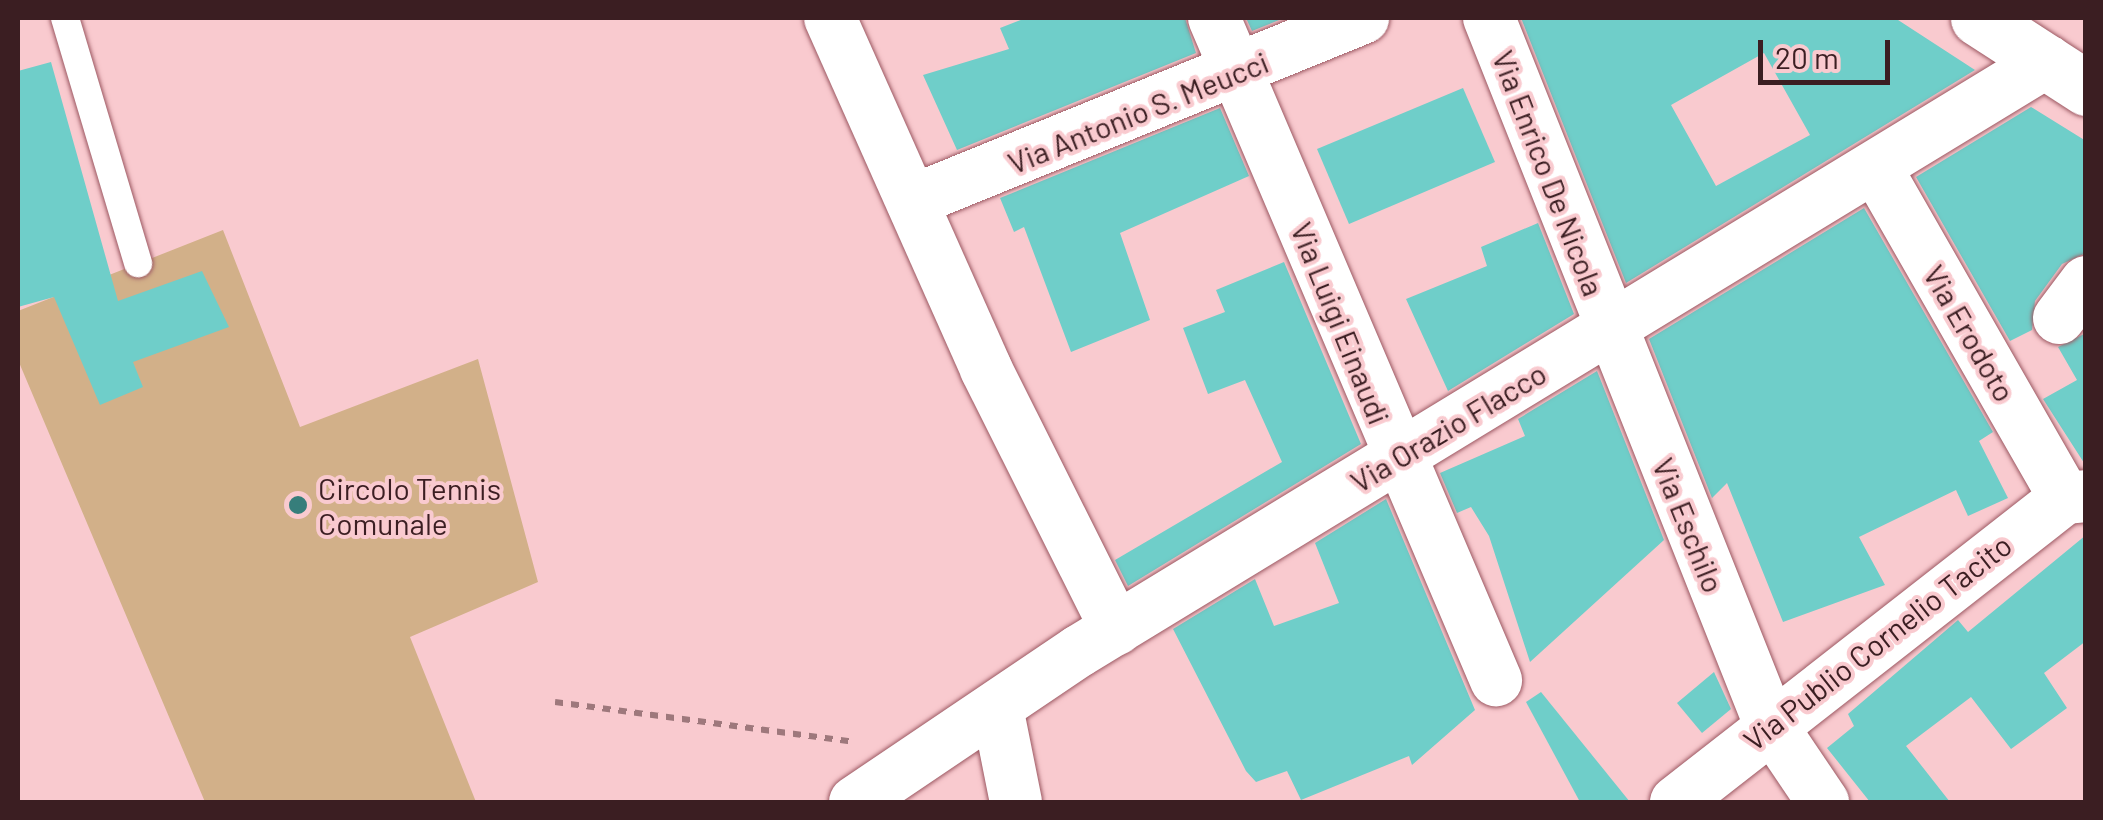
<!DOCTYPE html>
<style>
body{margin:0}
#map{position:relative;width:2103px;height:820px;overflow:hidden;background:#f9cacf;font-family:Barlow,sans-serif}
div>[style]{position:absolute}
.green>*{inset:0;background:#d2b089}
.building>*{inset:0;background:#6fcec9}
.path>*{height:6px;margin-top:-3px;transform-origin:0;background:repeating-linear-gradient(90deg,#9e787c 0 8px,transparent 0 16px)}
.roads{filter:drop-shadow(0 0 2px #9c5862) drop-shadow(0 0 2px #9c5862)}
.lane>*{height:28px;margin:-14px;padding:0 14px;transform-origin:14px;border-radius:14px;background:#fff}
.street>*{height:52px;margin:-26px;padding:0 26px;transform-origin:26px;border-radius:26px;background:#fff}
.secondary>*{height:55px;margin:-27.5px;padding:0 27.5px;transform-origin:27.5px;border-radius:27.5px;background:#fff}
.dots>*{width:28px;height:28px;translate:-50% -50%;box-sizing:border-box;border:5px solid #f9cacf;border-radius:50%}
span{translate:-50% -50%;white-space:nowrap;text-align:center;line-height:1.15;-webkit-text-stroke:8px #f9cacf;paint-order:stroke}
.street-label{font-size:30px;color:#3b1e22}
.poi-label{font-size:30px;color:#3b1e22}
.left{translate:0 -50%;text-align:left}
.frame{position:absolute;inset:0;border:20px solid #3b1e22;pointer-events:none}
.scale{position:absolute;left:1758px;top:40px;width:132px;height:45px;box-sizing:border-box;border:5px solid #3b1e22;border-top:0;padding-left:12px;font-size:30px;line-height:35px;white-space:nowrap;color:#3b1e22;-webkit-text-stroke:8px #f9cacf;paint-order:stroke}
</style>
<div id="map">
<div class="green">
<i style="clip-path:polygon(223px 230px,300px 427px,478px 359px,538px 582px,410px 637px,476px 802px,205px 802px,18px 360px,18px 311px)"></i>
</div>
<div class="building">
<i style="clip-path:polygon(1026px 18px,1185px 18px,1196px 53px,957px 150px,923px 75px,1009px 49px,1000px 28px)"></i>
<i style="clip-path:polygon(1246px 18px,1284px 18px,1252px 31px)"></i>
<i style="clip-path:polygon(evenodd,1521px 18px,1895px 18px,1975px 70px,1626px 283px,1521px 18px,1764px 53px,1810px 135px,1716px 186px,1671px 105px,1764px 53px)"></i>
<i style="clip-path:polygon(51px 62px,118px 301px,202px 271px,229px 327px,133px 362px,143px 387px,100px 405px,54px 297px,18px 307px,18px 71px)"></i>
<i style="clip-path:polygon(1463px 88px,1495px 162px,1349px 224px,1317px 149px)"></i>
<i style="clip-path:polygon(2031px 107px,2086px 141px,2086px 253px,2062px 264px,2035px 301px,2032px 330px,2010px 341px,1916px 177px)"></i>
<i style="clip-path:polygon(1220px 108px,1249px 176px,1120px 233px,1150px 320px,1071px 352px,1024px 227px,1014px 232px,1000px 198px)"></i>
<i style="clip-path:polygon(1864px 208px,1993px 432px,1979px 441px,2008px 498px,1968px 516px,1956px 490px,1859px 537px,1885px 585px,1783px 622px,1727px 483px,1712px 498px,1649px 339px)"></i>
<i style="clip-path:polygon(1538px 223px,1574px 314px,1448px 391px,1406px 299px,1487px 266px,1481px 247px)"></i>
<i style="clip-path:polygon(1284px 262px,1361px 444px,1128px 586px,1115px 560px,1282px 462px,1245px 380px,1208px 394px,1183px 328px,1225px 312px,1216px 290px)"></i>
<i style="clip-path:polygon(2086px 333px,2086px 466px,2043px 399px,2077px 380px,2058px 347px)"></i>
<i style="clip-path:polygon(1597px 371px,1664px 540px,1530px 662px,1489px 536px,1471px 507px,1457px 513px,1440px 473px,1525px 436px,1518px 419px)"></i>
<i style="clip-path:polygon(1386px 499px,1475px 710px,1412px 765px,1409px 756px,1301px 800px,1287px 771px,1256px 782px,1246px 771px,1173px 629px,1255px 579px,1274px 626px,1339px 603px,1315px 543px)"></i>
<i style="clip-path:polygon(2086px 535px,2086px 641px,2044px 673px,2067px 708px,2011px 749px,1971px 697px,1906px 746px,1950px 802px,1870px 802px,1827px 748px,1854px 726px,1848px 714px,1958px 620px,1968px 632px)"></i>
<i style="clip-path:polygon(1714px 672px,1731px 709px,1702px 733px,1677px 703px)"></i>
<i style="clip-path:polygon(1541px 692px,1630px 802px,1580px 802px,1526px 702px)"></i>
</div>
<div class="path">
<i style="left:555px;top:702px;width:303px;rotate:7.6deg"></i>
</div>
<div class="roads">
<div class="lane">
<i style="left:65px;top:18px;width:256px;rotate:73.4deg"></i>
</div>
<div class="street">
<i style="left:830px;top:18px;width:384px;rotate:66deg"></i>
<i style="left:986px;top:369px;width:291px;rotate:63.4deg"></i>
<i style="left:1214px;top:18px;width:720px;rotate:66.93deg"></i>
<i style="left:1489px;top:18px;width:758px;rotate:68.31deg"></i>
<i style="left:1769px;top:722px;width:97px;rotate:56deg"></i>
<i style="left:1876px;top:168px;width:380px;rotate:60.2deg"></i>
<i style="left:912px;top:201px;width:487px;rotate:-22.1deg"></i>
<i style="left:2059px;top:318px;width:45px;rotate:-53.1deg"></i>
<i style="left:997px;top:707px;width:97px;rotate:78.7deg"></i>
<i style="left:855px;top:802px;width:270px;rotate:-34deg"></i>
<i style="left:1079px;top:651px;width:1134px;rotate:-31.34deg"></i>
<i style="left:1676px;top:802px;width:494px;rotate:-38deg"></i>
<i style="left:2065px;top:498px;width:21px;rotate:-5deg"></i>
</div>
<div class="secondary">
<i style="left:1978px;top:18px;width:129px;rotate:32.9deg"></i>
</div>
</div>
<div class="dots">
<i style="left:298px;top:505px;background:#367e7b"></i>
</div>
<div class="street-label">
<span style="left:1138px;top:112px;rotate:-22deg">Via Antonio S. Meucci</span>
<span style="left:1549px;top:173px;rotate:69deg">Via Enrico De Nicola</span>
<span style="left:1341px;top:323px;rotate:68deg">Via Luigi Einaudi</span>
<span style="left:1970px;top:333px;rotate:60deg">Via Erodoto</span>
<span style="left:1448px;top:427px;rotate:-31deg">Via Orazio Flacco</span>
<span style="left:1689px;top:525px;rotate:68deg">Via Eschilo</span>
<span style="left:1877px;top:642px;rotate:-38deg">Via Publio Cornelio Tacito</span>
</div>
<div class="poi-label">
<span class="left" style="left:318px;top:505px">Circolo Tennis<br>Comunale</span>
</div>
<div class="frame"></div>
<div class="scale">20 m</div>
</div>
